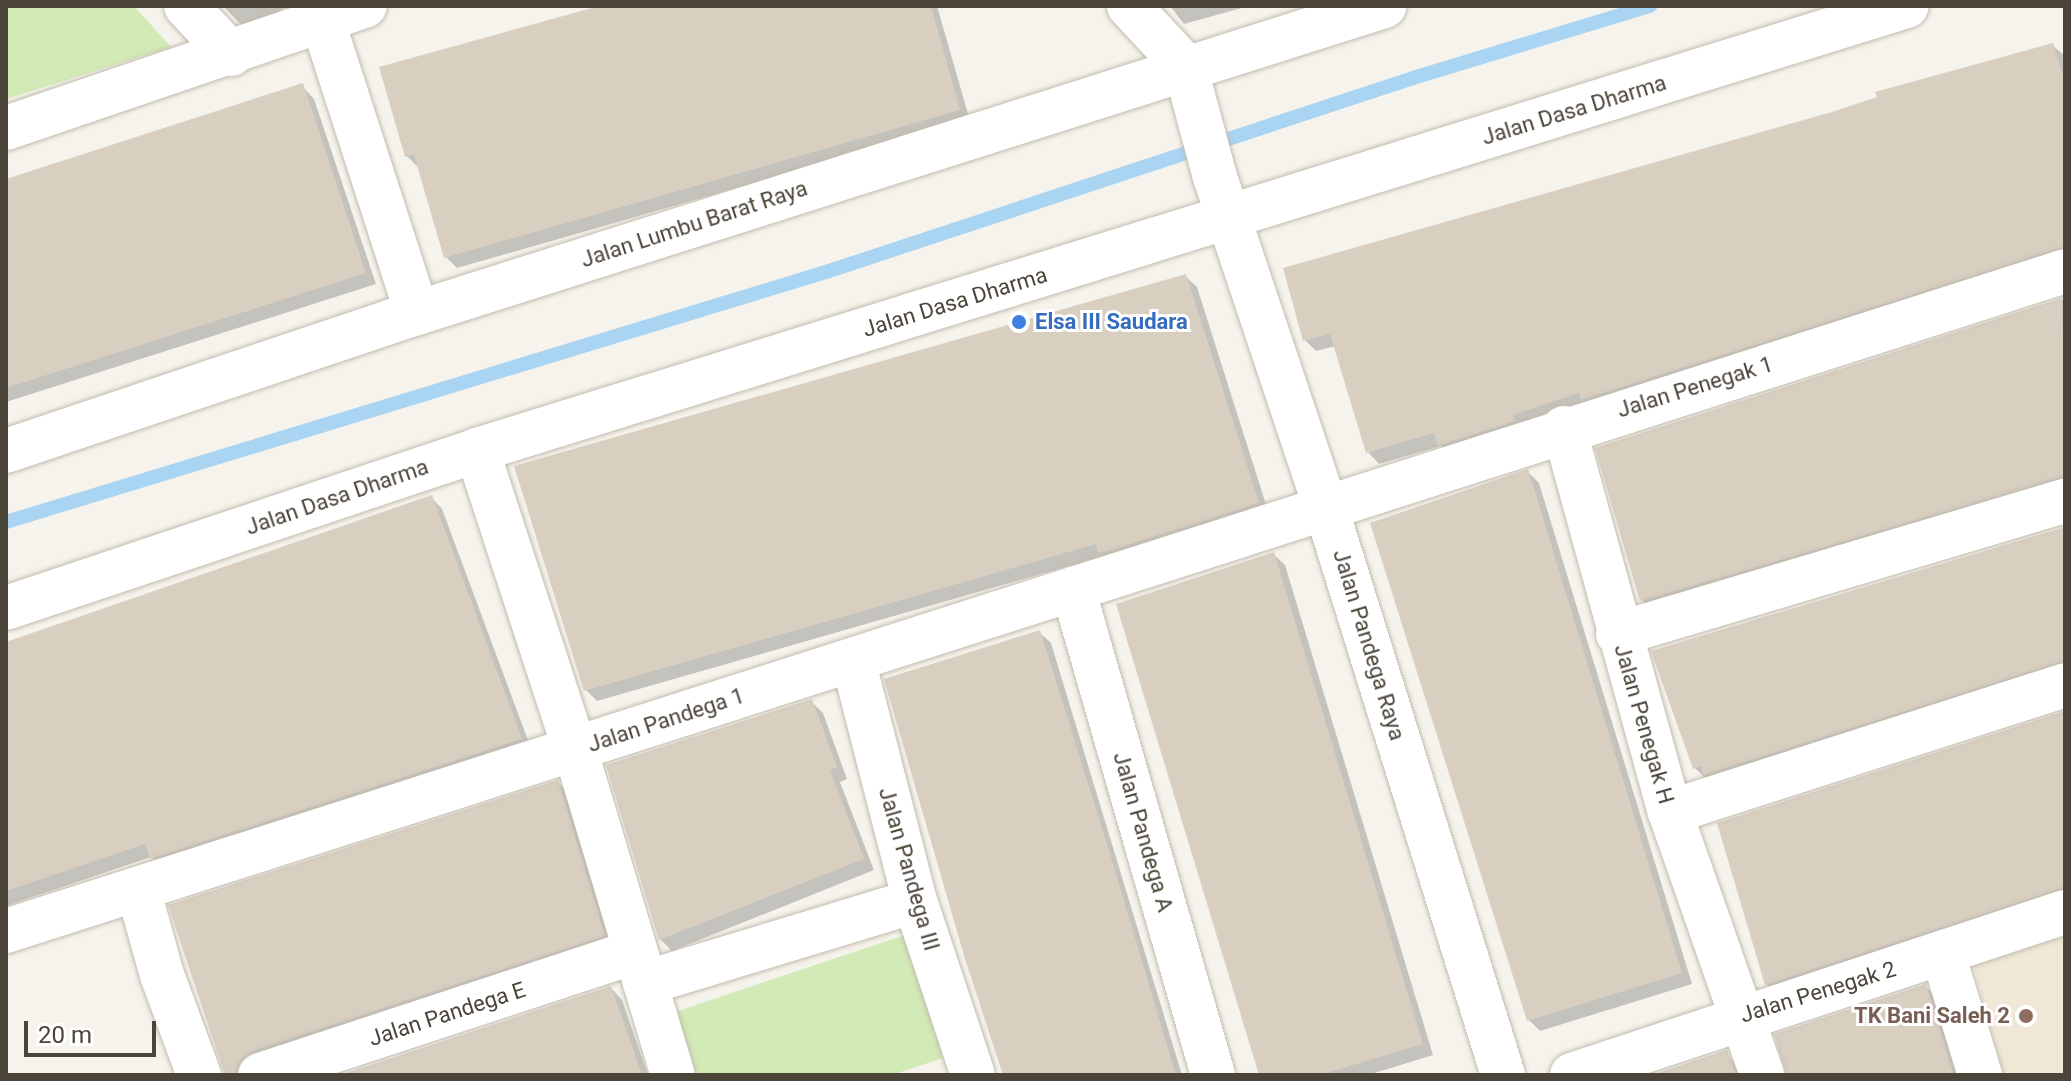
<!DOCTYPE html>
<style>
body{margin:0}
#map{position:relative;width:2071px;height:1081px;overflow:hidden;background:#f6f3ec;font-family:Roboto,sans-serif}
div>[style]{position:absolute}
.education>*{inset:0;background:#efe8d6}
.green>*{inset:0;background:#d2eab5}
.shadow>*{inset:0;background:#0003}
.stream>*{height:14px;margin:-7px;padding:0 7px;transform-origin:7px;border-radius:7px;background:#a9d4f2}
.building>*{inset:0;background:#d8cfc1}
.roads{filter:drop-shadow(0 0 2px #c2bbae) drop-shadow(0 0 2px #c2bbae)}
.minor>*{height:44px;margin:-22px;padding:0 22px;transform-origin:22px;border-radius:22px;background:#fff}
.tertiary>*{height:44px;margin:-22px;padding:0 22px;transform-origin:22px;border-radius:22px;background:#fff}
.dots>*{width:22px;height:22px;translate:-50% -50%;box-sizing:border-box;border:4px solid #fff;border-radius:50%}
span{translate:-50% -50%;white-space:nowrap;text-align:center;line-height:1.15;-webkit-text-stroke:6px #fff;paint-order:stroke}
.street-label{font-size:22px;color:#4b4439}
.shop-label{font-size:22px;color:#366cbe;font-weight:700}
.left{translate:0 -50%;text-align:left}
.education-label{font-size:22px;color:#785e54;font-weight:700}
.right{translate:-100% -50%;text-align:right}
.frame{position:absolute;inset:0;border:8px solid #4b4439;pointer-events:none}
.scale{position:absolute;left:24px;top:1021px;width:132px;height:36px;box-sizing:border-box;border:4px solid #4b4439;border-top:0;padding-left:10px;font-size:24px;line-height:28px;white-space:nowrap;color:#4b4439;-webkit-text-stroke:6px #fff;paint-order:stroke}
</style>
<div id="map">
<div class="education">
<i style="clip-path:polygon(2065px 931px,2065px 1075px,2004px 1075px,1971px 957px)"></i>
</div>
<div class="green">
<i style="clip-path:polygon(6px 6px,134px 6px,171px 47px,6px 99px)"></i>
<i style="clip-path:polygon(905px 935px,946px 1057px,892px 1075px,696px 1075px,675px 1012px)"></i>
</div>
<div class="shadow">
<i style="clip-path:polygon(223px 6px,286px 6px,250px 34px)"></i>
<i style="clip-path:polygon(605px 6px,937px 6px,970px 121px,457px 268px,446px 257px,420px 169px,407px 156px)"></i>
<i style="clip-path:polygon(1170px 6px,1249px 6px,1184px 24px)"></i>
<i style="clip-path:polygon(2053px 46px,2065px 56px,2065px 263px,1451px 456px,1441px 446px,1379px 464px,1368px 452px,1336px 346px,1316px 351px,1305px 340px,1832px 114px)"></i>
<i style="clip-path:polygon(303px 87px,314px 99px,376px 284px,6px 402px,6px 180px)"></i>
<i style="clip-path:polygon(1185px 276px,1197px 287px,1269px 514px,1104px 556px,597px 701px,586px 690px)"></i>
<i style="clip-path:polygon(2065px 299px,2065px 489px,1653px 611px,1642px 600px,1598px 449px)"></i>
<i style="clip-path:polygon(1528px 472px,1539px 483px,1692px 984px,1540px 1031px,1529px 1020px)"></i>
<i style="clip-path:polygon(431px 497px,442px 509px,532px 751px,163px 869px,151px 857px,6px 906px,6px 644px)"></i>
<i style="clip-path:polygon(2065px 529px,2065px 673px,1706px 779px,1695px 768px)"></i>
<i style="clip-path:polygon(1273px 554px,1285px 565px,1433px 1055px,1368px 1075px,1262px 1075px)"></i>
<i style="clip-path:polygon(1039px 632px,1051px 643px,1182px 1075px,1005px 1075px)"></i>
<i style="clip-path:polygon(811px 701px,823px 713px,847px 779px,840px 782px,874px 870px,672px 951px,660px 939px)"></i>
<i style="clip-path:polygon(2065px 713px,2065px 900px,1778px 995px,1766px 984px)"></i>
<i style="clip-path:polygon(558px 782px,569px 794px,615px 947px,250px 1075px,227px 1075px,171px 906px)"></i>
<i style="clip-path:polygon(1926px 987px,1937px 998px,1960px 1075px,1788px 1075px)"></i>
<i style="clip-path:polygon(611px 988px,622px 1000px,648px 1075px,347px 1075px)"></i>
<i style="clip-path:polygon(1726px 1052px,1742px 1075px,1658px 1075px)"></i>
</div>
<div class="stream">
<i style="left:6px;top:522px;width:857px;rotate:-16.96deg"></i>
<i style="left:826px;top:272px;width:618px;rotate:-18.29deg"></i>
<i style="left:1413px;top:78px;width:248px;rotate:-16.9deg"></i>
</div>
<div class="building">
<i style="clip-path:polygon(599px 6px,931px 6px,960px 110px,444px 258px,414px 155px,405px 157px,379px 67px)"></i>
<i style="clip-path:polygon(2053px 43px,2065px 82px,2065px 247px,1581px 400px,1579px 393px,1513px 415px,1515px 421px,1438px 446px,1434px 433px,1366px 453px,1330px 334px,1303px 341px,1283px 268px,1832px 112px,1877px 97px,1875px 92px)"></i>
<i style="clip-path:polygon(303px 83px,366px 273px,6px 388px,6px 179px)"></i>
<i style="clip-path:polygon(1186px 274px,1259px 503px,1112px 550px,1098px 552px,1096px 544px,584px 691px,514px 466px)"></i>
<i style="clip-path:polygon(2062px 298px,2065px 477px,1640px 601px,1595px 448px)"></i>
<i style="clip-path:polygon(1528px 469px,1682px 973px,1527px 1021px,1370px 523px)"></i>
<i style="clip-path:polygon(432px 495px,522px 739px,150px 859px,145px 844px,6px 891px,6px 642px)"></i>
<i style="clip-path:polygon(2065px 527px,2065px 661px,1703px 775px,1701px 766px,1693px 769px,1651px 651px)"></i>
<i style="clip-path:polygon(1274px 552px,1423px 1044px,1320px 1075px,1259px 1075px,1116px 604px)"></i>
<i style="clip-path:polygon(1040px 630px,1110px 854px,1176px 1075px,1003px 1075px,965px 959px,884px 679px)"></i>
<i style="clip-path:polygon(812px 699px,837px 767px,830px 770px,864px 859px,659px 940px,606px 765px)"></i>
<i style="clip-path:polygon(2065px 711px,2065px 888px,1765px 985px,1717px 823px)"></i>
<i style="clip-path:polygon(558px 780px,605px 936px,252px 1051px,241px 1059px,236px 1075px,225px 1075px,168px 905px)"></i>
<i style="clip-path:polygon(1926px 984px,1954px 1075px,1786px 1075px,1774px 1034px)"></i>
<i style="clip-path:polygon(611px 986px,642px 1075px,340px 1075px)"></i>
<i style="clip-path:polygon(1727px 1050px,1736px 1075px,1652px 1075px)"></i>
</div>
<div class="roads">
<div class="minor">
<i style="left:186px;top:6px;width:66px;rotate:46.8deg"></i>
<i style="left:1129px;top:6px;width:82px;rotate:47deg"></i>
<i style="left:1185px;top:66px;width:115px;rotate:74.9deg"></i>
<i style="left:1215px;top:177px;width:349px;rotate:71.5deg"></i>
<i style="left:1326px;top:508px;width:594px;rotate:72.66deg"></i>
<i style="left:322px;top:19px;width:309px;rotate:72.1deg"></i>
<i style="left:6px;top:128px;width:379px;rotate:-18.8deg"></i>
<i style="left:1564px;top:428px;width:398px;rotate:74.6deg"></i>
<i style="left:1670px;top:812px;width:279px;rotate:70.7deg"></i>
<i style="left:477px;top:450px;width:315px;rotate:71.9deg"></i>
<i style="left:575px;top:749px;width:340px;rotate:73.3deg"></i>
<i style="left:1073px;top:589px;width:506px;rotate:73.93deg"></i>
<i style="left:1618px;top:634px;width:466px;rotate:-16.6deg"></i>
<i style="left:853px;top:660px;width:249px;rotate:75.6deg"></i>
<i style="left:915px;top:901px;width:183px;rotate:71.6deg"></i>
<i style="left:1670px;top:812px;width:415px;rotate:-17.8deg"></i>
<i style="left:138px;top:889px;width:89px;rotate:74.4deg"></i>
<i style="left:162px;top:975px;width:107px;rotate:69.7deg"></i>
<i style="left:6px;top:931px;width:2162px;rotate:-17.77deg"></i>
<i style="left:1943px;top:954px;width:127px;rotate:73deg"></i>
<i style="left:645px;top:983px;width:282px;rotate:-16.9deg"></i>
<i style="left:260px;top:1075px;width:395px;rotate:-18.2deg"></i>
<i style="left:1572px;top:1075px;width:519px;rotate:-18.3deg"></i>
</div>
<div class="tertiary">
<i style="left:6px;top:451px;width:434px;rotate:-18.6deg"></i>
<i style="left:417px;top:313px;width:1015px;rotate:-17.61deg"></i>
<i style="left:6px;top:608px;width:497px;rotate:-18.5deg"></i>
<i style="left:477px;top:450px;width:1497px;rotate:-17.25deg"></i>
</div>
</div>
<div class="dots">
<i style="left:1019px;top:322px;background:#3f7fe0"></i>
<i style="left:2026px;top:1016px;background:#8d6e63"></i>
</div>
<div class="street-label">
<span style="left:1574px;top:110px;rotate:-17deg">Jalan Dasa Dharma</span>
<span style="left:694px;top:224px;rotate:-18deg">Jalan Lumbu Barat Raya</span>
<span style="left:955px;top:302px;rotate:-17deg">Jalan Dasa Dharma</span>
<span style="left:1695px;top:387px;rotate:-17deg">Jalan Penegak 1</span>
<span style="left:337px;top:497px;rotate:-19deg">Jalan Dasa Dharma</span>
<span style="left:1369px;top:645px;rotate:73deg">Jalan Pandega Raya</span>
<span style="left:666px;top:720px;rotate:-18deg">Jalan Pandega 1</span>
<span style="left:1644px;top:724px;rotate:74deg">Jalan Penegak H</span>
<span style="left:1143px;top:832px;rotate:74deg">Jalan Pandega A</span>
<span style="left:909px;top:869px;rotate:74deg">Jalan Pandega III</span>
<span style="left:1818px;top:992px;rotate:-17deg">Jalan Penegak 2</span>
<span style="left:447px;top:1014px;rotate:-18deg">Jalan Pandega E</span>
</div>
<div class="shop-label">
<span class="left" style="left:1035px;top:322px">Elsa III Saudara</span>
</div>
<div class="education-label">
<span class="right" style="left:2010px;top:1016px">TK Bani Saleh 2</span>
</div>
<div class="frame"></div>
<div class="scale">20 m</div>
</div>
